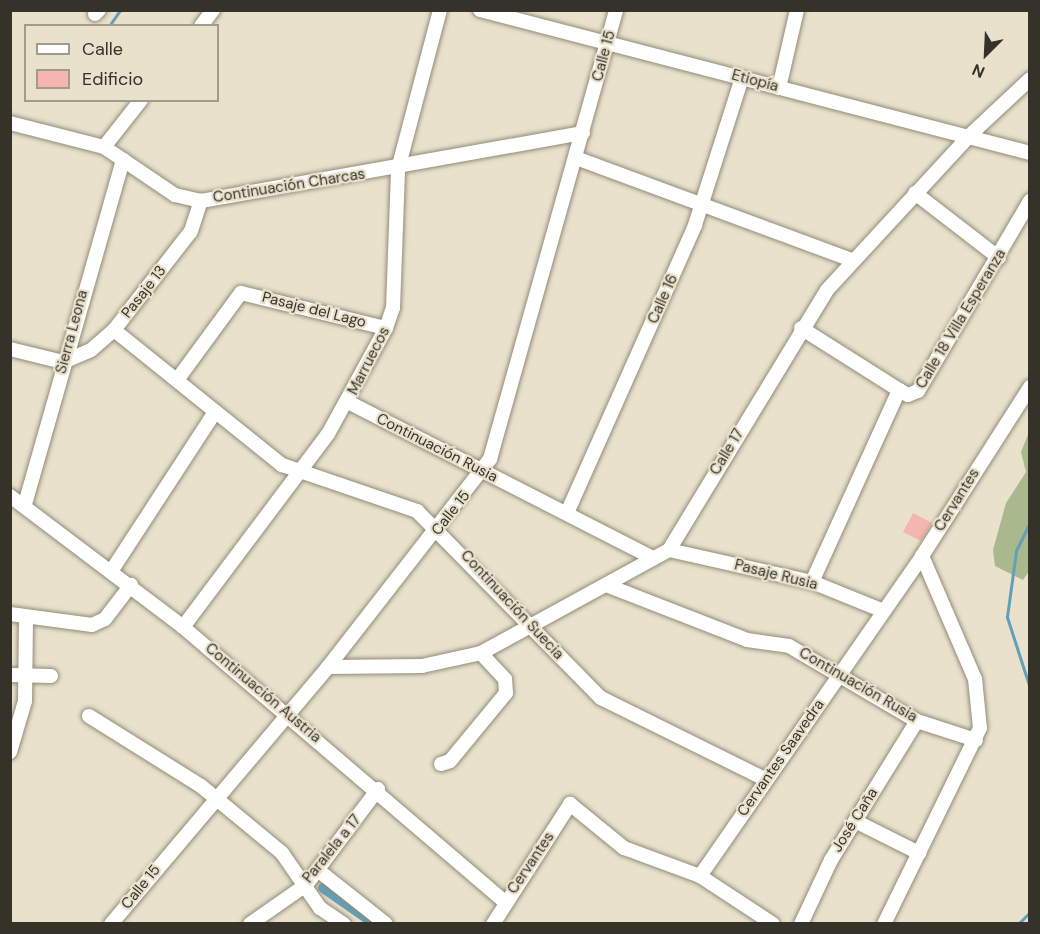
<!DOCTYPE html>
<meta charset="utf-8">
<style>
body{margin:0}
#map{position:relative;width:1040px;height:934px;overflow:hidden;background:#e9e1cc;font-family:"DM Sans",sans-serif}
div>[style]{position:absolute}
.green>*{inset:0;background:#aab88d}
.stream>*{height:3px;margin:-1.5px;padding:0 1.5px;transform-origin:1.5px;border-radius:1.5px;background:#61a0b8}
.canal>*{height:10px;margin:-5px;padding:0 5px;transform-origin:5px;border-radius:5px;background:#61a0b8}
.building>*{inset:0;background:#f4b6ae}
.roads{filter:drop-shadow(0 0 2px #928b77) drop-shadow(0 0 2px #928b77)}
.minor>*{height:14px;margin:-7px;padding:0 7px;transform-origin:7px;border-radius:7px;background:#fff}
span{translate:-50% -50%;white-space:nowrap;text-align:center;line-height:1.15;-webkit-text-stroke:4.5px #e9e1cc;paint-order:stroke}
.street-label{font-size:15px;color:#343229}
.frame{position:absolute;inset:0;border:12px solid #343229;pointer-events:none}
.legend{position:absolute;left:24px;top:24px;width:195px;height:78px;box-sizing:border-box;background:#e9e1cc;border:2px solid #a19b8b;margin:0;padding:8px 10px;list-style:none;font-size:18px;color:#343229}
.legend li{display:flex;align-items:center;gap:12px;height:30px}
.legend b{width:30px;border:2px solid #a19b8b}
.north{position:absolute;left:956px;top:24px;width:60px;height:60px;-webkit-text-stroke:4px #e9e1cc;paint-order:stroke;rotate:204deg;font-size:16px;font-weight:700;line-height:24px;text-align:center;color:#343229}
.north::after{content:'';display:block;margin:auto;width:21px;height:27px;background:#343229;clip-path:polygon(50% 0,100% 100%,50% 72%,0 100%)}
</style>
<div id="map">
<div class="green">
<i style="clip-path:polygon(1029px 432px,1030px 570px,1023px 580px,995px 566px,993px 550px,1006px 503px,1026px 472px,1021px 452px)"></i>
</div>
<div class="stream">
<i style="left:109px;top:26px;width:19px;rotate:-55deg"></i>
<i style="left:1030px;top:522px;width:32px;rotate:116deg"></i>
<i style="left:1016px;top:551px;width:67px;rotate:97.8deg"></i>
<i style="left:1007px;top:617px;width:75px;rotate:72.1deg"></i>
<i style="left:1018px;top:924px;width:17px;rotate:-45deg"></i>
</div>
<div class="canal">
<i style="left:323px;top:888px;width:63px;rotate:34.7deg"></i>
</div>
<div class="building">
<i style="clip-path:polygon(913px 513px,932px 523px,921px 541px,903px 532px)"></i>
</div>
<div class="roads">
<div class="minor">
<i style="left:480px;top:10px;width:568px;rotate:14.57deg"></i>
<i style="left:95px;top:14px;width:6px;rotate:-45deg"></i>
<i style="left:201px;top:26px;width:20px;rotate:-53deg"></i>
<i style="left:779px;top:88px;width:80px;rotate:-77deg"></i>
<i style="left:10px;top:123px;width:97px;rotate:14.3deg"></i>
<i style="left:104px;top:147px;width:86px;rotate:34.1deg"></i>
<i style="left:175px;top:195px;width:27px;rotate:13deg"></i>
<i style="left:201px;top:201px;width:388px;rotate:-10.1deg"></i>
<i style="left:104px;top:147px;width:60px;rotate:-51.8deg"></i>
<i style="left:576px;top:158px;width:294px;rotate:20.3deg"></i>
<i style="left:915px;top:193px;width:106px;rotate:37.7deg"></i>
<i style="left:801px;top:328px;width:116px;rotate:32.3deg"></i>
<i style="left:114px;top:330px;width:216px;rotate:38.8deg"></i>
<i style="left:282px;top:465px;width:143px;rotate:18.8deg"></i>
<i style="left:417px;top:511px;width:262px;rotate:45.5deg"></i>
<i style="left:601px;top:698px;width:183px;rotate:26.3deg"></i>
<i style="left:10px;top:349px;width:55px;rotate:13.8deg"></i>
<i style="left:63px;top:362px;width:30px;rotate:-23deg"></i>
<i style="left:91px;top:350px;width:30px;rotate:-41deg"></i>
<i style="left:114px;top:330px;width:125px;rotate:-52.1deg"></i>
<i style="left:191px;top:231px;width:32px;rotate:-72deg"></i>
<i style="left:177px;top:380px;width:108px;rotate:-53.7deg"></i>
<i style="left:241px;top:293px;width:149px;rotate:13.6deg"></i>
<i style="left:348px;top:402px;width:343px;rotate:27.1deg"></i>
<i style="left:10px;top:496px;width:217px;rotate:37.1deg"></i>
<i style="left:183px;top:627px;width:423px;rotate:40.5deg"></i>
<i style="left:25px;top:504px;width:358px;rotate:-74.1deg"></i>
<i style="left:567px;top:513px;width:315px;rotate:-66deg"></i>
<i style="left:695px;top:225px;width:154px;rotate:-72.3deg"></i>
<i style="left:669px;top:550px;width:147px;rotate:12.6deg"></i>
<i style="left:812px;top:582px;width:74px;rotate:22.1deg"></i>
<i style="left:112px;top:570px;width:189px;rotate:-56.9deg"></i>
<i style="left:812px;top:582px;width:211px;rotate:-65.6deg"></i>
<i style="left:899px;top:390px;width:10px;rotate:29deg"></i>
<i style="left:908px;top:395px;width:11px;rotate:-22deg"></i>
<i style="left:918px;top:391px;width:221px;rotate:-59.5deg"></i>
<i style="left:606px;top:585px;width:151px;rotate:21.3deg"></i>
<i style="left:747px;top:640px;width:42px;rotate:8.1deg"></i>
<i style="left:789px;top:646px;width:148px;rotate:30.4deg"></i>
<i style="left:917px;top:721px;width:62px;rotate:17.9deg"></i>
<i style="left:10px;top:614px;width:83px;rotate:7.6deg"></i>
<i style="left:92px;top:625px;width:14px;rotate:-25deg"></i>
<i style="left:105px;top:619px;width:43px;rotate:-52.6deg"></i>
<i style="left:183px;top:627px;width:241px;rotate:-53.1deg"></i>
<i style="left:328px;top:434px;width:121px;rotate:-61.3deg"></i>
<i style="left:386px;top:328px;width:21px;rotate:-71deg"></i>
<i style="left:393px;top:308px;width:139px;rotate:-87.9deg"></i>
<i style="left:398px;top:169px;width:164px;rotate:-75.2deg"></i>
<i style="left:328px;top:667px;width:94px;rotate:-0.6deg"></i>
<i style="left:422px;top:666px;width:60px;rotate:-12.4deg"></i>
<i style="left:481px;top:653px;width:214px;rotate:-28.7deg"></i>
<i style="left:669px;top:550px;width:304px;rotate:-58.7deg"></i>
<i style="left:827px;top:290px;width:209px;rotate:-47.3deg"></i>
<i style="left:969px;top:136px;width:83px;rotate:-43.1deg"></i>
<i style="left:10px;top:675px;width:41px;rotate:1.4deg"></i>
<i style="left:89px;top:716px;width:132px;rotate:32deg"></i>
<i style="left:201px;top:786px;width:105px;rotate:39.6deg"></i>
<i style="left:282px;top:853px;width:67px;rotate:55.4deg"></i>
<i style="left:320px;top:908px;width:29px;rotate:34deg"></i>
<i style="left:10px;top:752px;width:53px;rotate:-73.6deg"></i>
<i style="left:25px;top:701px;width:84px;rotate:-89.3deg"></i>
<i style="left:441px;top:764px;width:9px;rotate:-18deg"></i>
<i style="left:450px;top:761px;width:88px;rotate:-50.5deg"></i>
<i style="left:506px;top:693px;width:14px;rotate:-94deg"></i>
<i style="left:505px;top:679px;width:35px;rotate:-133deg"></i>
<i style="left:855px;top:821px;width:72px;rotate:26.6deg"></i>
<i style="left:319px;top:871px;width:85px;rotate:38.3deg"></i>
<i style="left:700px;top:876px;width:389px;rotate:-55.2deg"></i>
<i style="left:922px;top:556px;width:201px;rotate:-57.4deg"></i>
<i style="left:111px;top:924px;width:336px;rotate:-49.8deg"></i>
<i style="left:328px;top:667px;width:264px;rotate:-52.1deg"></i>
<i style="left:490px;top:459px;width:466px;rotate:-74.3deg"></i>
<i style="left:250px;top:924px;width:68px;rotate:-34.9deg"></i>
<i style="left:306px;top:885px;width:120px;rotate:-53.1deg"></i>
<i style="left:493px;top:924px;width:143px;rotate:-57.3deg"></i>
<i style="left:570px;top:804px;width:70px;rotate:39.2deg"></i>
<i style="left:624px;top:848px;width:81px;rotate:20.2deg"></i>
<i style="left:700px;top:876px;width:87px;rotate:33.3deg"></i>
<i style="left:801px;top:924px;width:71px;rotate:-64.9deg"></i>
<i style="left:831px;top:860px;width:163px;rotate:-58.3deg"></i>
<i style="left:884px;top:924px;width:218px;rotate:-63.9deg"></i>
<i style="left:980px;top:728px;width:49px;rotate:-95.8deg"></i>
<i style="left:975px;top:679px;width:134px;rotate:-113.3deg"></i>
</div>
</div>
<div class="street-label">
<span style="left:604px;top:56px;rotate:-75deg">Calle 15</span>
<span style="left:755px;top:81px;rotate:15deg">Etiopía</span>
<span style="left:289px;top:186px;rotate:-9deg">Continuación Charcas</span>
<span style="left:144px;top:292px;rotate:-52deg">Pasaje 13</span>
<span style="left:663px;top:299px;rotate:-66deg">Calle 16</span>
<span style="left:314px;top:310px;rotate:14deg">Pasaje del Lago</span>
<span style="left:961px;top:319px;rotate:-59deg">Calle 18 Villa Esperanza</span>
<span style="left:72px;top:332px;rotate:-75deg">Sierra Leona</span>
<span style="left:369px;top:361px;rotate:-63deg">Marruecos</span>
<span style="left:437px;top:448px;rotate:27deg">Continuación Rusia</span>
<span style="left:727px;top:452px;rotate:-59deg">Calle 17</span>
<span style="left:957px;top:500px;rotate:-58deg">Cervantes</span>
<span style="left:451px;top:513px;rotate:-52deg">Calle 15</span>
<span style="left:776px;top:575px;rotate:14deg">Pasaje Rusia</span>
<span style="left:512px;top:605px;rotate:47deg">Continuación Suecia</span>
<span style="left:858px;top:685px;rotate:30deg">Continuación Rusia</span>
<span style="left:263px;top:693px;rotate:40deg">Continuación Austria</span>
<span style="left:781px;top:758px;rotate:-55deg">Cervantes Saavedra</span>
<span style="left:855px;top:820px;rotate:-58deg">José Caña</span>
<span style="left:332px;top:849px;rotate:-51deg">Paralela a 17</span>
<span style="left:531px;top:863px;rotate:-56deg">Cervantes</span>
<span style="left:141px;top:887px;rotate:-51deg">Calle 15</span>
</div>
<div class="frame"></div>
<ul class="legend">
<li><b style="height:8px;background:#fff"></b>Calle</li>
<li><b style="height:16px;background:#f4b6ae"></b>Edificio</li>
</ul>
<div class="north">N</div>
</div>
